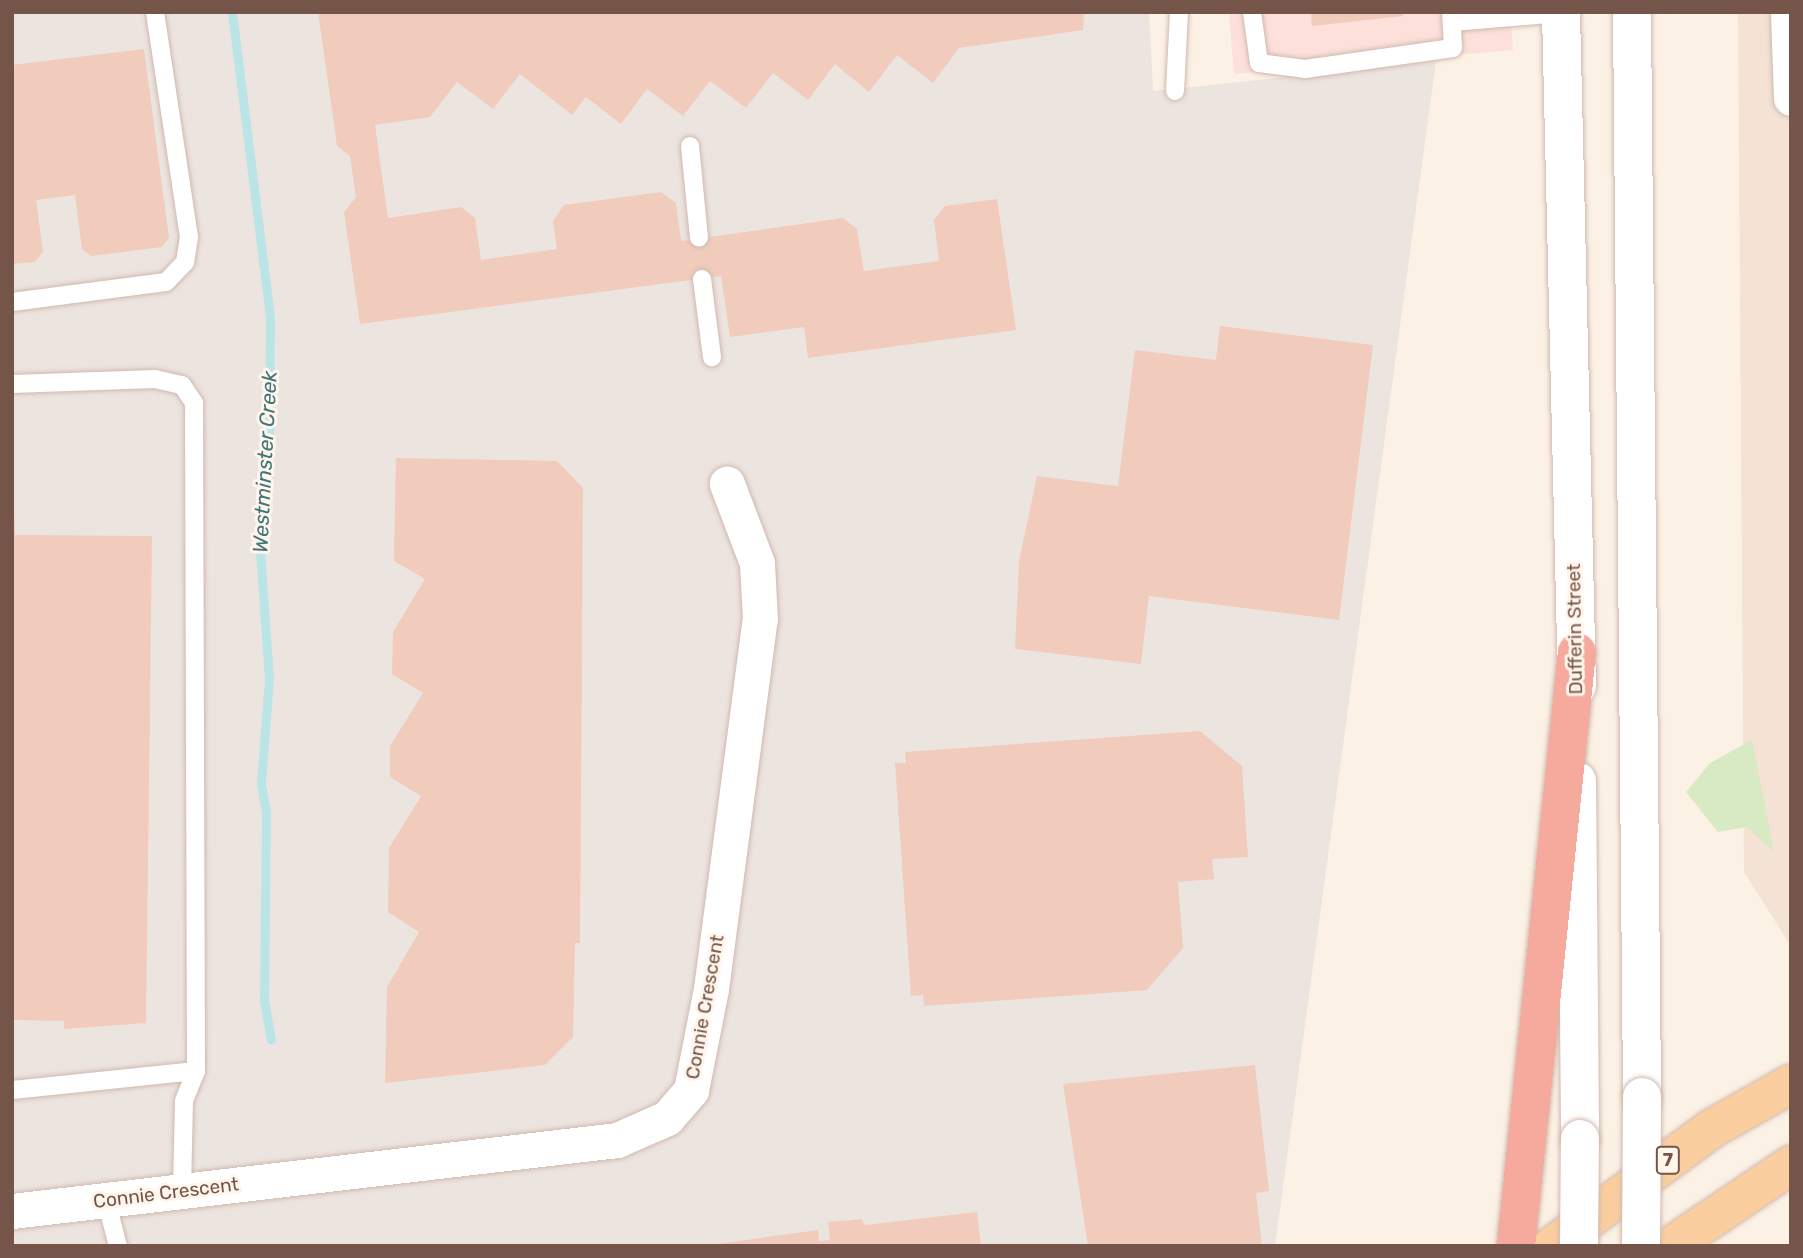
<!DOCTYPE html>
<style>
body{margin:0}
#map{position:relative;width:1803px;height:1258px;overflow:hidden;background:#fcf1e5;font-family:Rubik,sans-serif}
div>[style]{position:absolute}
.residential>*{inset:0;background:#f4e2d4}
.commercial>*{inset:0;background:#fce0d9}
.industrial>*{inset:0;background:#ece4df}
.green>*{inset:0;background:#d7eac4}
.stream>*{height:9px;margin:-4.5px;padding:0 4.5px;transform-origin:4.5px;border-radius:4.5px;background:#bae4e5}
.building>*{inset:0;background:#f1ccbd}
.roads{filter:drop-shadow(0 0 2px #d0b9ae) drop-shadow(0 0 2px #d0b9ae)}
.service>*{height:18px;margin:-9px;padding:0 9px;transform-origin:9px;border-radius:9px;background:#fff}
.minor>*{height:35px;margin:-17.5px;padding:0 17.5px;transform-origin:17.5px;border-radius:17.5px;background:#fff}
.secondary>*{height:38px;margin:-19px;padding:0 19px;transform-origin:19px;border-radius:19px;background:#fff}
.primary>*{height:38px;margin:-19px;padding:0 19px;transform-origin:19px;border-radius:19px;background:#face9f}
.motorway>*{height:38px;margin:-19px;padding:0 19px;transform-origin:19px;border-radius:19px;background:#f5aa9d}
.bridges{filter:drop-shadow(0 0 2px #d2b9ac) drop-shadow(0 0 2px #d2b9ac)}
.secondary-bridge>*{height:38px;margin:-19px;padding:0 19px;transform-origin:19px;border-radius:19px;background:#fff}
span{translate:-50% -50%;white-space:nowrap;text-align:center;line-height:1.15;-webkit-text-stroke:6px #fff5eb;paint-order:stroke}
.shield-label span{padding:2px 5px;background:#fff5eb;border:2px solid;border-radius:5px;-webkit-text-stroke-width:0}
.shield-label{font-size:18px;color:#75554a;font-weight:700}
.street-label{font-size:19px;color:#75554a}
.water-label{font-size:21px;color:#3e767a;font-style:italic}
.frame{position:absolute;inset:0;border:14px solid #75554a;pointer-events:none}
</style>
<div id="map">
<div class="residential">
<i style="clip-path:polygon(1738px 12px,1791px 12px,1791px 946px,1744px 872px)"></i>
</div>
<div class="commercial">
<i style="clip-path:polygon(1229px 12px,1510px 12px,1513px 50px,1234px 74px)"></i>
</div>
<div class="industrial">
<i style="clip-path:polygon(12px 12px,1149px 12px,1153px 91px,1436px 61px,1275px 1246px,12px 1246px)"></i>
</div>
<div class="green">
<i style="clip-path:polygon(1752px 740px,1774px 852px,1747px 827px,1718px 832px,1686px 792px,1710px 763px)"></i>
</div>
<div class="stream">
<i style="left:232px;top:12px;width:308px;rotate:82.9deg"></i>
<i style="left:270px;top:318px;width:158px;rotate:90.4deg"></i>
<i style="left:269px;top:476px;width:62px;rotate:99.3deg"></i>
<i style="left:259px;top:537px;width:142px;rotate:86deg"></i>
<i style="left:269px;top:679px;width:105px;rotate:94.4deg"></i>
<i style="left:261px;top:784px;width:29px;rotate:80deg"></i>
<i style="left:266px;top:813px;width:187px;rotate:90.6deg"></i>
<i style="left:264px;top:1000px;width:40px;rotate:80deg"></i>
</div>
<div class="building">
<i style="clip-path:polygon(318px 12px,1084px 12px,1083px 30px,959px 48px,933px 83px,897px 55px,869px 92px,835px 64px,808px 100px,773px 73px,746px 108px,710px 81px,683px 116px,647px 89px,621px 124px,586px 97px,572px 115px,520px 74px,493px 109px,457px 82px,430px 117px,375px 125px,388px 218px,461px 207px,475px 218px,481px 260px,557px 249px,553px 221px,564px 205px,661px 192px,676px 203px,681px 241px,843px 218px,857px 229px,864px 271px,939px 261px,934px 220px,945px 206px,997px 199px,1016px 330px,808px 358px,804px 327px,730px 337px,721px 276px,360px 324px,344px 212px,356px 197px,350px 156px,337px 146px)"></i>
<i style="clip-path:polygon(1311px 12px,1403px 12px,1403px 16px,1312px 26px)"></i>
<i style="clip-path:polygon(144px 49px,169px 238px,162px 247px,91px 256px,82px 249px,75px 195px,36px 200px,43px 252px,35px 262px,12px 264px,12px 65px)"></i>
<i style="clip-path:polygon(1220px 326px,1373px 345px,1339px 620px,1149px 596px,1141px 664px,1015px 649px,1019px 561px,1037px 476px,1118px 486px,1135px 350px,1216px 360px)"></i>
<i style="clip-path:polygon(12px 433px,15px 535px,152px 536px,146px 1023px,64px 1029px,64px 1021px,12px 1020px)"></i>
<i style="clip-path:polygon(396px 458px,557px 461px,583px 488px,580px 943px,575px 943px,573px 1037px,545px 1065px,385px 1083px,387px 987px,419px 932px,388px 912px,389px 848px,421px 796px,390px 777px,390px 746px,423px 693px,392px 674px,393px 632px,425px 579px,394px 561px)"></i>
<i style="clip-path:polygon(1200px 731px,1242px 766px,1248px 857px,1212px 859px,1214px 879px,1178px 882px,1183px 948px,1147px 990px,924px 1006px,923px 995px,911px 996px,895px 763px,906px 763px,905px 752px)"></i>
<i style="clip-path:polygon(1255px 1065px,1269px 1191px,1256px 1193px,1262px 1246px,1088px 1246px,1063px 1084px)"></i>
<i style="clip-path:polygon(977px 1212px,981px 1246px,703px 1246px,818px 1230px,819px 1241px,830px 1240px,828px 1222px,861px 1219px,865px 1225px)"></i>
</div>
<div class="roads">
<div class="service">
<i style="left:1252px;top:12px;width:51px;rotate:82.2deg"></i>
<i style="left:1259px;top:63px;width:46px;rotate:7.4deg"></i>
<i style="left:1305px;top:69px;width:149px;rotate:-8.1deg"></i>
<i style="left:1453px;top:48px;width:36px;rotate:-93deg"></i>
<i style="left:1452px;top:22px;width:109px;rotate:-4.7deg"></i>
<i style="left:1175px;top:91px;width:79px;rotate:-87.1deg"></i>
<i style="left:690px;top:146px;width:92px;rotate:84.4deg"></i>
<i style="left:702px;top:279px;width:79px;rotate:82.7deg"></i>
<i style="left:12px;top:302px;width:155px;rotate:-7.4deg"></i>
<i style="left:166px;top:282px;width:28px;rotate:-46deg"></i>
<i style="left:185px;top:262px;width:25px;rotate:-81deg"></i>
<i style="left:189px;top:237px;width:228px;rotate:-98.6deg"></i>
<i style="left:12px;top:384px;width:143px;rotate:-2deg"></i>
<i style="left:155px;top:379px;width:28px;rotate:13deg"></i>
<i style="left:182px;top:385px;width:22px;rotate:56deg"></i>
<i style="left:194px;top:403px;width:668px;rotate:89.83deg"></i>
<i style="left:196px;top:1071px;width:32px;rotate:112deg"></i>
<i style="left:184px;top:1101px;width:90px;rotate:91.3deg"></i>
<i style="left:12px;top:1090px;width:185px;rotate:-5.9deg"></i>
<i style="left:106px;top:1200px;width:48px;rotate:75.4deg"></i>
</div>
<div class="minor">
<i style="left:1788px;top:12px;width:86px;rotate:88deg"></i>
<i style="left:12px;top:1211px;width:609px;rotate:-6.69deg"></i>
<i style="left:617px;top:1140px;width:55px;rotate:-23.7deg"></i>
<i style="left:667px;top:1118px;width:37px;rotate:-49deg"></i>
<i style="left:691px;top:1090px;width:103px;rotate:-78.8deg"></i>
<i style="left:711px;top:989px;width:373px;rotate:-82.5deg"></i>
<i style="left:760px;top:619px;width:56px;rotate:-93.1deg"></i>
<i style="left:757px;top:563px;width:85px;rotate:-110.8deg"></i>
</div>
<div class="secondary">
<i style="left:1561px;top:12px;width:674px;rotate:88.64deg"></i>
<i style="left:1632px;top:12px;width:1085px;rotate:89.47deg"></i>
<i style="left:1577px;top:781px;width:358px;rotate:89.5deg"></i>
</div>
<div class="primary">
<i style="left:1552px;top:1246px;width:197px;rotate:-36.3deg"></i>
<i style="left:1711px;top:1129px;width:92px;rotate:-29.4deg"></i>
<i style="left:1671px;top:1246px;width:145px;rotate:-34deg"></i>
</div>
<div class="motorway">
<i style="left:1516px;top:1246px;width:597px;rotate:-84.14deg"></i>
</div>
</div>
<div class="bridges">
<div class="secondary-bridge">
<i style="left:1579px;top:1246px;width:107px;rotate:-89.5deg"></i>
<i style="left:1641px;top:1246px;width:149px;rotate:-89.6deg"></i>
</div>
</div>
<div class="shield-label">
<span style="left:1668px;top:1160px">7</span>
</div>
<div class="street-label">
<span style="left:1575px;top:629px;rotate:-91deg">Dufferin Street</span>
<span style="left:705px;top:1007px;rotate:-80deg">Connie Crescent</span>
<span style="left:166px;top:1193px;rotate:-7deg">Connie Crescent</span>
</div>
<div class="water-label">
<span style="left:265px;top:462px;rotate:-87deg">Westminster Creek</span>
</div>
<div class="frame"></div>
</div>
